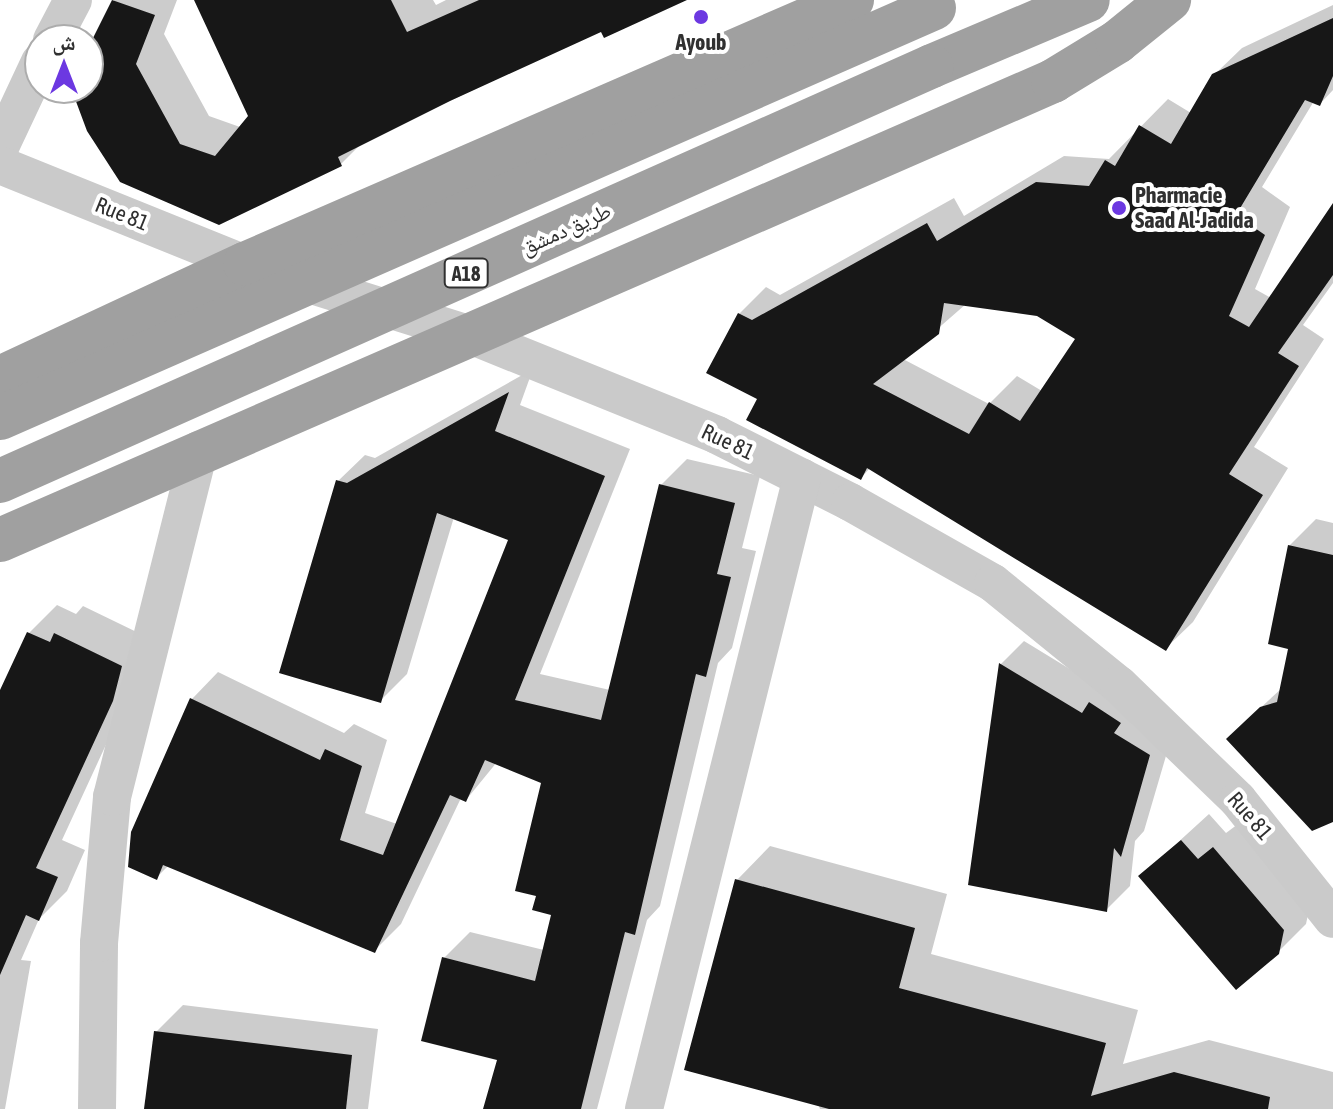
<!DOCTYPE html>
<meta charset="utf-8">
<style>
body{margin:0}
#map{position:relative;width:1333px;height:1109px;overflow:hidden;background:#fff;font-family:"Asap Condensed","Noto Naskh Arabic",sans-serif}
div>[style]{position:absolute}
.shadow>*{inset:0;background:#0003}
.building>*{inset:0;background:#171717}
.minor>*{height:38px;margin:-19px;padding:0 19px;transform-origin:19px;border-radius:19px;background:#cacaca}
.trunk>*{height:44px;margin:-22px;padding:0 22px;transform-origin:22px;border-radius:22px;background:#a0a0a0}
.trunk-bridge>*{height:44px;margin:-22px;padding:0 22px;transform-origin:22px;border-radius:22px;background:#a0a0a0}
.dots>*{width:22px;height:22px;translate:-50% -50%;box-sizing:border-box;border:4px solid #fff;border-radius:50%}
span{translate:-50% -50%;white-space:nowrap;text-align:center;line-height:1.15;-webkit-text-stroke:8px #fff;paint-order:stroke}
.shield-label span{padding:2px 6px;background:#fff;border:2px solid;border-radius:6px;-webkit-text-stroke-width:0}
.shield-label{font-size:20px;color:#303030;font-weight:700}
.poi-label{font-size:22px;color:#303030;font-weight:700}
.left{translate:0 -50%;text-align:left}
.street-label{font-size:22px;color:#303030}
.north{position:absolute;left:24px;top:24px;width:80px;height:80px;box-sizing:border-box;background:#fff;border:2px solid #acacac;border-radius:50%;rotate:0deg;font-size:22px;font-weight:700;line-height:32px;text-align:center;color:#303030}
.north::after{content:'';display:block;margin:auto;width:28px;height:36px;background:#6c38e1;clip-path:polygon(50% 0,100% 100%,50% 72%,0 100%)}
</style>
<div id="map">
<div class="shadow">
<i style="clip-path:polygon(114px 0,177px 0,164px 34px,209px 116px,240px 127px,250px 117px,197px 0,433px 0,436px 5px,446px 0,685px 0,602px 29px,363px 142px,341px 164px,219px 223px,73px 88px,88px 88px,88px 52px)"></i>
<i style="clip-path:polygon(evenodd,1333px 5px,1333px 90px,1320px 104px,1314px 101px,1262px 187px,1290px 207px,1255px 289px,1271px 298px,1333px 207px,1333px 283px,1303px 325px,1324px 339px,1254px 447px,1288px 468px,1193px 622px,1166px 648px,870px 468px,861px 478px,760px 398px,739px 314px,766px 287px,780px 295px,954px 198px,964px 216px,1064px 156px,1109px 159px,1168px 99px,1191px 113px,1214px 75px,1242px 48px,1333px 5px,966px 304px,1038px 315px,1078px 338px,1042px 391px,1017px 376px,989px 404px,903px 359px,966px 304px)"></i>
<i style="clip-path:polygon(533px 369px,520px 405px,630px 449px,540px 674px,610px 690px,661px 485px,687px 459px,760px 476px,742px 548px,756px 551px,732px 648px,718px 663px,660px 906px,647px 920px,597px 1109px,485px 1109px,499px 1058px,444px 958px,470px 932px,544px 950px,553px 913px,538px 895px,543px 782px,497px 762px,466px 800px,461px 798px,401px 924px,374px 951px,169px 865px,157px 877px,192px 699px,218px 672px,344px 733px,354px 724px,387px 740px,365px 813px,397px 824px,511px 538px,454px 517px,407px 674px,380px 701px,338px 481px,365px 455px,375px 458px)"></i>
<i style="clip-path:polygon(1316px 519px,1333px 523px,1333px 820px,1256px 712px,1282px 688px,1290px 647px,1289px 546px)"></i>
<i style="clip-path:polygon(57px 605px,76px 614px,83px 606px,149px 638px,140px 671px,62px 840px,85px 850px,67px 891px,39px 919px,21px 960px,31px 961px,5px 1109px,0 1109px,0 695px,29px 633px)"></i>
<i style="clip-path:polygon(1024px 641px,1173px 732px,1144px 831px,1135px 841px,1130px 886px,1107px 909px,970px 884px,1001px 664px)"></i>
<i style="clip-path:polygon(1209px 814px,1226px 833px,1242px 821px,1311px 901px,1306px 924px,1278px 952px,1141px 876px)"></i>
<i style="clip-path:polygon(770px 846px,947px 894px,931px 954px,1138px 1010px,1123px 1064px,1209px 1040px,1333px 1072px,1333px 1109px,820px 1109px,737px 880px)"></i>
<i style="clip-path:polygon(183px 1005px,378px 1029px,368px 1109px,146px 1109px,156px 1032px)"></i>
</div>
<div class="building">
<i style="clip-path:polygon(112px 0,155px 15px,136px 64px,180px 144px,215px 156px,248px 116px,194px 0,391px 0,407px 32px,479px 0,687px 0,604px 38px,601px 32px,450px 101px,338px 157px,342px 166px,219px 225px,120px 182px,87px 131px,71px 88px,88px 88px,88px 48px)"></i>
<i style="clip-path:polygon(evenodd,1333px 18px,1333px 76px,1320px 106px,1305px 100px,1236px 215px,1265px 235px,1229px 316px,1249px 327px,1333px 203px,1333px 275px,1278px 353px,1299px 366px,1229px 474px,1263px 495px,1166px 651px,867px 468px,861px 480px,746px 420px,757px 399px,706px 373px,738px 313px,752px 320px,927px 223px,937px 241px,1036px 182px,1089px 186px,1105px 160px,1115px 166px,1139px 125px,1171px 144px,1212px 74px,1333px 18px,944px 303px,1037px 316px,1075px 339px,1020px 421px,989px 402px,969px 434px,873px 384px,939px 334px,944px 303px)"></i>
<i style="clip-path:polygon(509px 392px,495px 431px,605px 476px,515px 700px,601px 720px,659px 484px,735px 503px,717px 574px,731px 577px,706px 677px,696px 674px,635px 935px,625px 932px,581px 1109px,483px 1109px,497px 1060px,421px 1041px,442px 957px,535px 981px,551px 915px,532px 910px,536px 896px,515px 891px,541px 783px,485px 760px,466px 802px,450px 795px,375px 953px,163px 865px,157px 880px,128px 867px,131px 832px,190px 698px,320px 760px,325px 749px,362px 766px,340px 840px,383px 855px,508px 540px,437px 513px,381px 703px,279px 673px,336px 480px,347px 483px)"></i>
<i style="clip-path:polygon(1288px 545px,1333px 555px,1333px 822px,1312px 831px,1226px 739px,1260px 707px,1277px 702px,1288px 649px,1268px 644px)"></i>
<i style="clip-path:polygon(27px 632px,50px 642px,54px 633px,122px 666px,113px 701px,36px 868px,58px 877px,39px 921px,26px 915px,0 975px,0 690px)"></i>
<i style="clip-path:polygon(999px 663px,1082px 713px,1089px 702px,1121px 723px,1114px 733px,1150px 755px,1121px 857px,1114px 848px,1107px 912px,968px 885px)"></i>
<i style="clip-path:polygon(1181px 840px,1198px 859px,1213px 847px,1284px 930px,1279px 954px,1236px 990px,1138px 876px)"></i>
<i style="clip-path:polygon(735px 879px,915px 928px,899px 988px,1106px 1043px,1091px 1096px,1174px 1072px,1270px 1097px,1268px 1109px,829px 1109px,684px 1070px)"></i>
<i style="clip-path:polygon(154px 1031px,352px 1055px,346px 1109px,144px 1109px)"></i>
</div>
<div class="minor">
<i style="left:52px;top:40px;width:45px;rotate:-62.3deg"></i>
<i style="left:0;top:147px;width:94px;rotate:-64.8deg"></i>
<i style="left:0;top:165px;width:264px;rotate:22deg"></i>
<i style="left:245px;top:264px;width:231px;rotate:17.4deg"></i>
<i style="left:465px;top:333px;width:272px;rotate:22deg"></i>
<i style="left:717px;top:435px;width:149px;rotate:26.7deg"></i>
<i style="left:850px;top:502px;width:164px;rotate:29.5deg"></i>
<i style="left:993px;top:583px;width:162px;rotate:39deg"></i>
<i style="left:1119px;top:685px;width:165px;rotate:44deg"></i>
<i style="left:1238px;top:800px;width:152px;rotate:51.4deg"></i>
<i style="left:97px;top:1109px;width:166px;rotate:-89.3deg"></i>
<i style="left:99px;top:943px;width:147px;rotate:-84.9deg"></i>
<i style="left:112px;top:797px;width:358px;rotate:-75.9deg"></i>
<i style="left:644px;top:1109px;width:651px;rotate:-75.96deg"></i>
</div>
<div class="trunk">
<i style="left:932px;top:66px;width:169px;rotate:-22.9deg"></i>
<i style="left:0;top:378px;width:270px;rotate:-25deg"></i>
<i style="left:245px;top:264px;width:662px;rotate:-23.51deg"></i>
<i style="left:0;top:540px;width:1149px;rotate:-23.55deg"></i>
<i style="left:1053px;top:81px;width:75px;rotate:-31.4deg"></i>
<i style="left:1117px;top:42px;width:67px;rotate:-38.9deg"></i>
</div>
<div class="trunk-bridge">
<i style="left:0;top:418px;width:1020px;rotate:-23.7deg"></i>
<i style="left:0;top:481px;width:1020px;rotate:-24deg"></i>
</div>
<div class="dots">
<i style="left:701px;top:17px;background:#6c38e1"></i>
<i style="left:1119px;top:208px;background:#6c38e1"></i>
</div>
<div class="shield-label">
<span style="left:466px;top:273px">A18</span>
</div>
<div class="poi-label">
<span style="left:701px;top:43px">Ayoub</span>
<span class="left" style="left:1135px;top:208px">Pharmacie<br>Saad Al-Jadida</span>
</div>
<div class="street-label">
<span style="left:122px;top:214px;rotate:22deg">Rue 81</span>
<span style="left:566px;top:229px;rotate:-24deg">طريق دمشق</span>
<span style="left:728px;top:442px;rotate:25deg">Rue 81</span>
<span style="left:1250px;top:816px;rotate:49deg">Rue 81</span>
</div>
<div class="north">ش</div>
</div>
